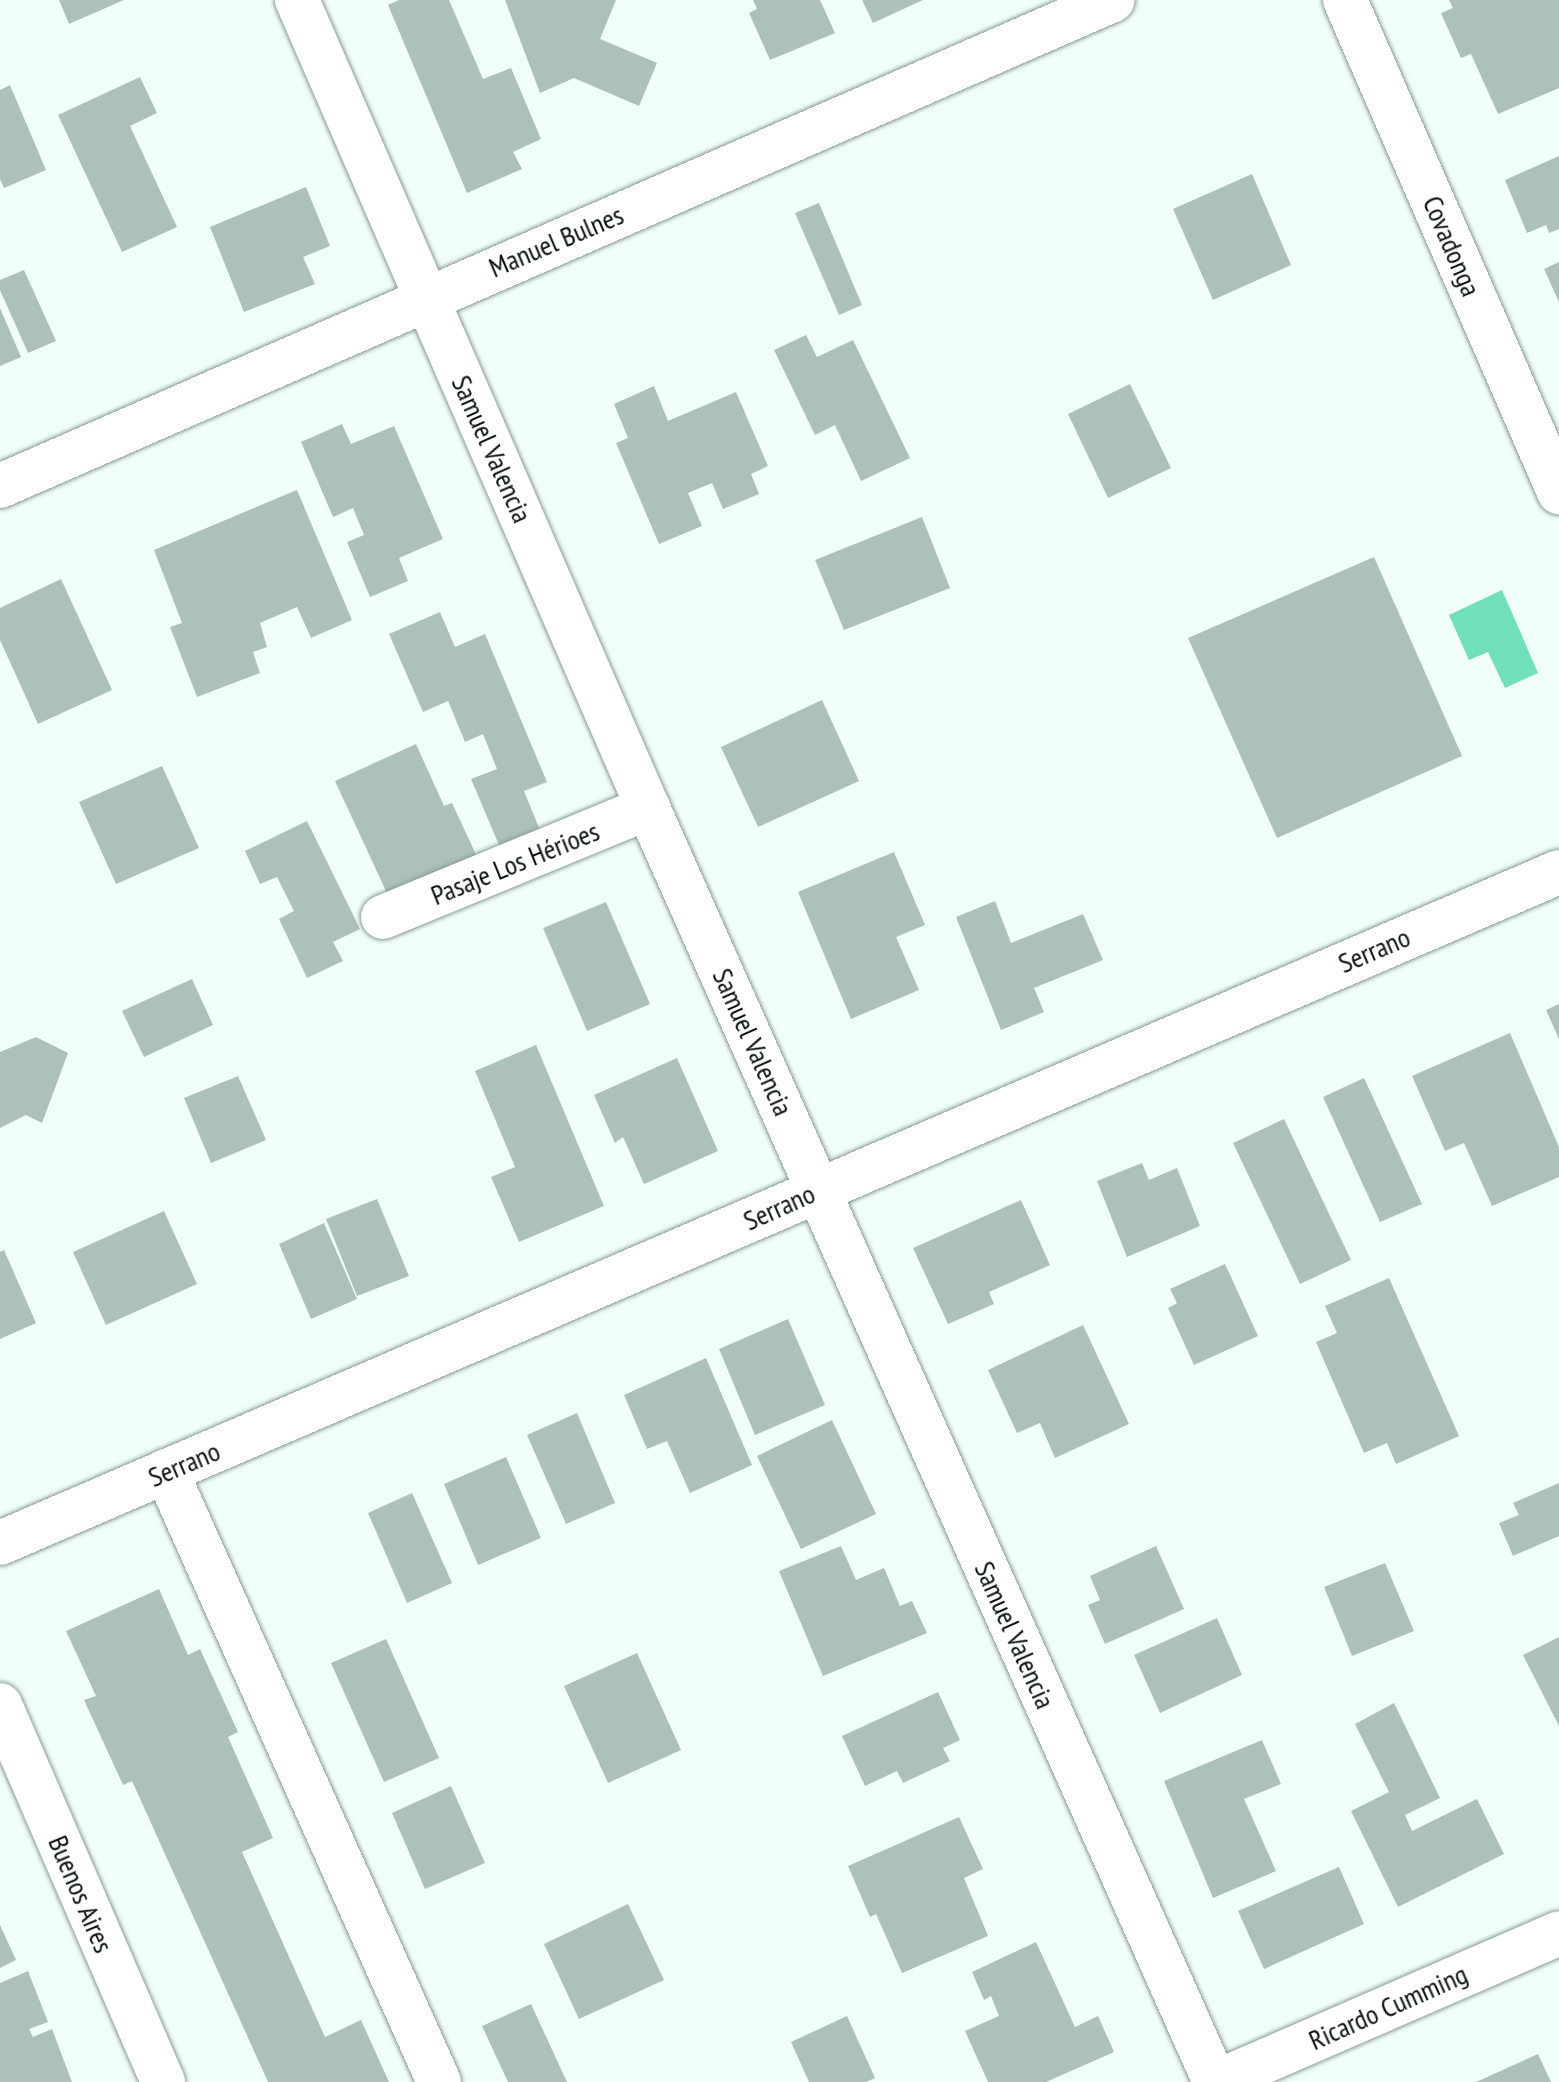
<!DOCTYPE html>
<meta charset="utf-8">
<style>
body{margin:0}
#map{position:relative;width:1559px;height:2082px;overflow:hidden;background:#f1fff9;font-family:"PT Sans Narrow",sans-serif}
div>[style]{position:absolute}
.water>*{inset:0;background:#6fe0b7}
.building>*{inset:0;background:#acc2b8}
.roads{filter:drop-shadow(0 0 2px #879c93) drop-shadow(0 0 2px #879c93)}
.minor>*{height:44px;margin:-22px;padding:0 22px;transform-origin:22px;border-radius:22px;background:#fff}
.major>*{height:44px;margin:-22px;padding:0 22px;transform-origin:22px;border-radius:22px;background:#fff}
span{translate:-50% -50%;white-space:nowrap;text-align:center;line-height:1.15;-webkit-text-stroke:7px #fff;paint-order:stroke}
.street-label{font-size:28px;color:#070f0c}
</style>
<div id="map">
<div class="water">
<i style="clip-path:polygon(1502px 590px,1538px 673px,1505px 688px,1488px 652px,1469px 660px,1449px 615px)"></i>
</div>
<div class="building">
<i style="clip-path:polygon(59px 0,124px 0,69px 24px)"></i>
<i style="clip-path:polygon(399px 0,449px 0,483px 79px,511px 68px,541px 139px,513px 152px,522px 169px,467px 193px,388px 5px)"></i>
<i style="clip-path:polygon(505px 0,616px 0,600px 39px,657px 63px,639px 106px,574px 78px,540px 93px)"></i>
<i style="clip-path:polygon(753px 0,820px 0,835px 33px,770px 60px,749px 13px,757px 9px)"></i>
<i style="clip-path:polygon(862px 0,923px 0,873px 23px)"></i>
<i style="clip-path:polygon(1449px 0,1559px 0,1559px 88px,1498px 114px,1471px 54px,1461px 58px,1441px 13px,1453px 8px)"></i>
<i style="clip-path:polygon(140px 77px,157px 113px,130px 126px,177px 227px,122px 252px,58px 115px)"></i>
<i style="clip-path:polygon(10px 85px,46px 170px,4px 188px,0 179px,0 90px)"></i>
<i style="clip-path:polygon(1559px 156px,1559px 229px,1549px 233px,1546px 225px,1527px 233px,1505px 180px)"></i>
<i style="clip-path:polygon(1252px 174px,1291px 265px,1213px 300px,1173px 209px)"></i>
<i style="clip-path:polygon(306px 187px,330px 246px,303px 257px,315px 284px,244px 312px,210px 227px)"></i>
<i style="clip-path:polygon(819px 203px,862px 305px,839px 315px,795px 213px)"></i>
<i style="clip-path:polygon(1559px 262px,1559px 302px,1544px 269px)"></i>
<i style="clip-path:polygon(24px 270px,56px 341px,28px 353px,0 290px,0 280px)"></i>
<i style="clip-path:polygon(0 308px,21px 357px,0 366px)"></i>
<i style="clip-path:polygon(806px 335px,817px 357px,853px 340px,910px 458px,861px 481px,835px 425px,815px 435px,774px 350px)"></i>
<i style="clip-path:polygon(1130px 384px,1171px 468px,1108px 498px,1068px 414px)"></i>
<i style="clip-path:polygon(654px 386px,668px 421px,736px 392px,768px 466px,751px 474px,759px 494px,723px 509px,712px 483px,688px 493px,702px 526px,659px 544px,616px 443px,628px 438px,614px 404px)"></i>
<i style="clip-path:polygon(342px 424px,351px 444px,394px 426px,443px 539px,399px 558px,408px 581px,370px 597px,347px 542px,364px 535px,353px 508px,333px 517px,301px 442px)"></i>
<i style="clip-path:polygon(297px 490px,352px 620px,311px 638px,297px 607px,260px 623px,267px 647px,253px 652px,260px 673px,197px 697px,170px 627px,182px 623px,154px 550px)"></i>
<i style="clip-path:polygon(922px 517px,950px 588px,844px 630px,815px 560px)"></i>
<i style="clip-path:polygon(1374px 557px,1462px 756px,1277px 838px,1188px 638px)"></i>
<i style="clip-path:polygon(61px 579px,112px 690px,38px 724px,0 640px,0 608px)"></i>
<i style="clip-path:polygon(440px 612px,455px 647px,485px 634px,547px 782px,524px 791px,542px 835px,502px 852px,471px 779px,497px 769px,483px 734px,465px 742px,448px 701px,423px 712px,389px 634px)"></i>
<i style="clip-path:polygon(822px 700px,859px 781px,758px 827px,721px 747px)"></i>
<i style="clip-path:polygon(416px 744px,444px 806px,452px 803px,480px 863px,392px 904px,335px 781px)"></i>
<i style="clip-path:polygon(162px 766px,199px 848px,116px 884px,79px 802px)"></i>
<i style="clip-path:polygon(307px 821px,360px 929px,333px 942px,343px 961px,307px 978px,279px 919px,294px 911px,277px 877px,260px 884px,245px 851px)"></i>
<i style="clip-path:polygon(894px 852px,925px 925px,896px 937px,919px 990px,851px 1019px,798px 892px)"></i>
<i style="clip-path:polygon(995px 901px,1011px 943px,1083px 914px,1103px 960px,1034px 988px,1044px 1012px,1001px 1030px,956px 917px)"></i>
<i style="clip-path:polygon(606px 902px,650px 1004px,587px 1031px,543px 928px)"></i>
<i style="clip-path:polygon(192px 979px,213px 1025px,144px 1057px,122px 1011px)"></i>
<i style="clip-path:polygon(1559px 1004px,1559px 1039px,1546px 1010px)"></i>
<i style="clip-path:polygon(1510px 1033px,1559px 1147px,1559px 1177px,1492px 1206px,1464px 1143px,1445px 1151px,1412px 1076px)"></i>
<i style="clip-path:polygon(36px 1037px,68px 1053px,42px 1123px,26px 1115px,0 1128px,0 1052px)"></i>
<i style="clip-path:polygon(536px 1045px,604px 1206px,519px 1242px,491px 1177px,515px 1167px,475px 1071px)"></i>
<i style="clip-path:polygon(677px 1058px,718px 1151px,644px 1184px,623px 1137px,615px 1143px,594px 1095px)"></i>
<i style="clip-path:polygon(238px 1076px,266px 1140px,211px 1163px,184px 1098px)"></i>
<i style="clip-path:polygon(1364px 1078px,1422px 1204px,1380px 1222px,1323px 1097px)"></i>
<i style="clip-path:polygon(1284px 1119px,1351px 1260px,1300px 1284px,1233px 1143px)"></i>
<i style="clip-path:polygon(1142px 1163px,1149px 1180px,1177px 1168px,1200px 1226px,1127px 1257px,1097px 1181px)"></i>
<i style="clip-path:polygon(377px 1199px,409px 1276px,357px 1296px,326px 1219px)"></i>
<i style="clip-path:polygon(1021px 1200px,1050px 1265px,989px 1292px,994px 1304px,948px 1324px,913px 1248px)"></i>
<i style="clip-path:polygon(164px 1211px,197px 1284px,106px 1325px,73px 1252px)"></i>
<i style="clip-path:polygon(324px 1223px,357px 1299px,311px 1319px,279px 1244px)"></i>
<i style="clip-path:polygon(4px 1250px,36px 1323px,0 1339px,0 1252px)"></i>
<i style="clip-path:polygon(1225px 1264px,1258px 1336px,1194px 1365px,1168px 1308px,1177px 1303px,1170px 1289px)"></i>
<i style="clip-path:polygon(1389px 1278px,1459px 1436px,1396px 1464px,1387px 1443px,1364px 1453px,1316px 1342px,1337px 1333px,1325px 1306px)"></i>
<i style="clip-path:polygon(788px 1319px,825px 1405px,755px 1435px,719px 1349px)"></i>
<i style="clip-path:polygon(1083px 1325px,1129px 1424px,1055px 1458px,1040px 1423px,1017px 1433px,988px 1370px)"></i>
<i style="clip-path:polygon(706px 1358px,752px 1465px,690px 1493px,667px 1441px,647px 1449px,624px 1395px)"></i>
<i style="clip-path:polygon(577px 1413px,615px 1503px,566px 1524px,527px 1435px)"></i>
<i style="clip-path:polygon(832px 1420px,876px 1514px,801px 1549px,757px 1456px)"></i>
<i style="clip-path:polygon(506px 1457px,541px 1538px,478px 1565px,444px 1484px)"></i>
<i style="clip-path:polygon(1559px 1483px,1559px 1536px,1513px 1556px,1499px 1523px,1519px 1515px,1513px 1503px)"></i>
<i style="clip-path:polygon(412px 1493px,452px 1583px,407px 1603px,368px 1513px)"></i>
<i style="clip-path:polygon(841px 1546px,856px 1580px,884px 1568px,900px 1606px,912px 1601px,927px 1633px,823px 1676px,779px 1571px)"></i>
<i style="clip-path:polygon(1156px 1546px,1184px 1609px,1105px 1644px,1088px 1605px,1100px 1600px,1090px 1576px)"></i>
<i style="clip-path:polygon(1385px 1563px,1414px 1631px,1352px 1656px,1324px 1587px)"></i>
<i style="clip-path:polygon(159px 1589px,188px 1655px,200px 1649px,238px 1732px,228px 1737px,273px 1838px,242px 1852px,325px 2037px,361px 2020px,389px 2082px,268px 2082px,132px 1781px,123px 1785px,84px 1700px,96px 1696px,66px 1631px)"></i>
<i style="clip-path:polygon(1217px 1618px,1242px 1675px,1160px 1713px,1134px 1655px)"></i>
<i style="clip-path:polygon(1559px 1637px,1559px 1726px,1523px 1655px)"></i>
<i style="clip-path:polygon(386px 1639px,439px 1758px,384px 1782px,331px 1663px)"></i>
<i style="clip-path:polygon(637px 1653px,681px 1750px,608px 1783px,564px 1686px)"></i>
<i style="clip-path:polygon(938px 1692px,960px 1740px,943px 1748px,950px 1761px,903px 1783px,897px 1771px,865px 1786px,842px 1736px)"></i>
<i style="clip-path:polygon(1394px 1703px,1440px 1798px,1405px 1815px,1412px 1831px,1477px 1799px,1504px 1854px,1398px 1907px,1351px 1811px,1389px 1792px,1355px 1724px)"></i>
<i style="clip-path:polygon(1262px 1740px,1281px 1784px,1244px 1799px,1276px 1871px,1213px 1898px,1164px 1781px)"></i>
<i style="clip-path:polygon(451px 1786px,485px 1863px,425px 1889px,392px 1813px)"></i>
<i style="clip-path:polygon(959px 1817px,983px 1869px,964px 1878px,988px 1936px,902px 1973px,876px 1914px,870px 1917px,848px 1866px)"></i>
<i style="clip-path:polygon(1339px 1867px,1364px 1924px,1264px 1969px,1238px 1911px)"></i>
<i style="clip-path:polygon(628px 1904px,664px 1980px,579px 2019px,544px 1944px)"></i>
<i style="clip-path:polygon(0 1925px,16px 1960px,0 1968px)"></i>
<i style="clip-path:polygon(1036px 1942px,1075px 2027px,1098px 2016px,1114px 2052px,1046px 2082px,988px 2082px,965px 2031px,999px 2016px,991px 1996px,984px 2000px,972px 1972px)"></i>
<i style="clip-path:polygon(28px 1971px,48px 2022px,29px 2029px,33px 2037px,52px 2029px,72px 2082px,0 2082px,0 1983px)"></i>
<i style="clip-path:polygon(531px 2004px,567px 2082px,508px 2082px,482px 2026px)"></i>
<i style="clip-path:polygon(847px 2016px,875px 2078px,866px 2082px,809px 2082px,791px 2042px)"></i>
<i style="clip-path:polygon(1538px 2054px,1551px 2082px,1476px 2082px)"></i>
</div>
<div class="roads">
<div class="minor">
<i style="left:1345px;top:0;width:537px;rotate:66.49deg"></i>
<i style="left:0;top:486px;width:1214px;rotate:-23.59deg"></i>
<i style="left:383px;top:917px;width:287px;rotate:-22.4deg"></i>
<i style="left:166px;top:1471px;width:669px;rotate:65.92deg"></i>
<i style="left:0;top:1543px;width:1697px;rotate:-23.29deg"></i>
<i style="left:0;top:1705px;width:411px;rotate:66.6deg"></i>
</div>
<div class="major">
<i style="left:297px;top:0;width:881px;rotate:66.52deg"></i>
<i style="left:648px;top:808px;width:1394px;rotate:66.01deg"></i>
<i style="left:1217px;top:2082px;width:373px;rotate:-23.5deg"></i>
</div>
</div>
<div class="street-label">
<span style="left:556px;top:241px;rotate:-23deg">Manuel Bulnes</span>
<span style="left:1452px;top:246px;rotate:67deg">Covadonga</span>
<span style="left:492px;top:449px;rotate:66deg">Samuel Valencia</span>
<span style="left:515px;top:863px;rotate:-22deg">Pasaje Los Hérioes</span>
<span style="left:1374px;top:950px;rotate:-23deg">Serrano</span>
<span style="left:753px;top:1042px;rotate:66deg">Samuel Valencia</span>
<span style="left:779px;top:1207px;rotate:-24deg">Serrano</span>
<span style="left:184px;top:1464px;rotate:-23deg">Serrano</span>
<span style="left:1015px;top:1635px;rotate:66deg">Samuel Valencia</span>
<span style="left:81px;top:1894px;rotate:67deg">Buenos Aires</span>
<span style="left:1388px;top:2007px;rotate:-24deg">Ricardo Cumming</span>
</div>
</div>
